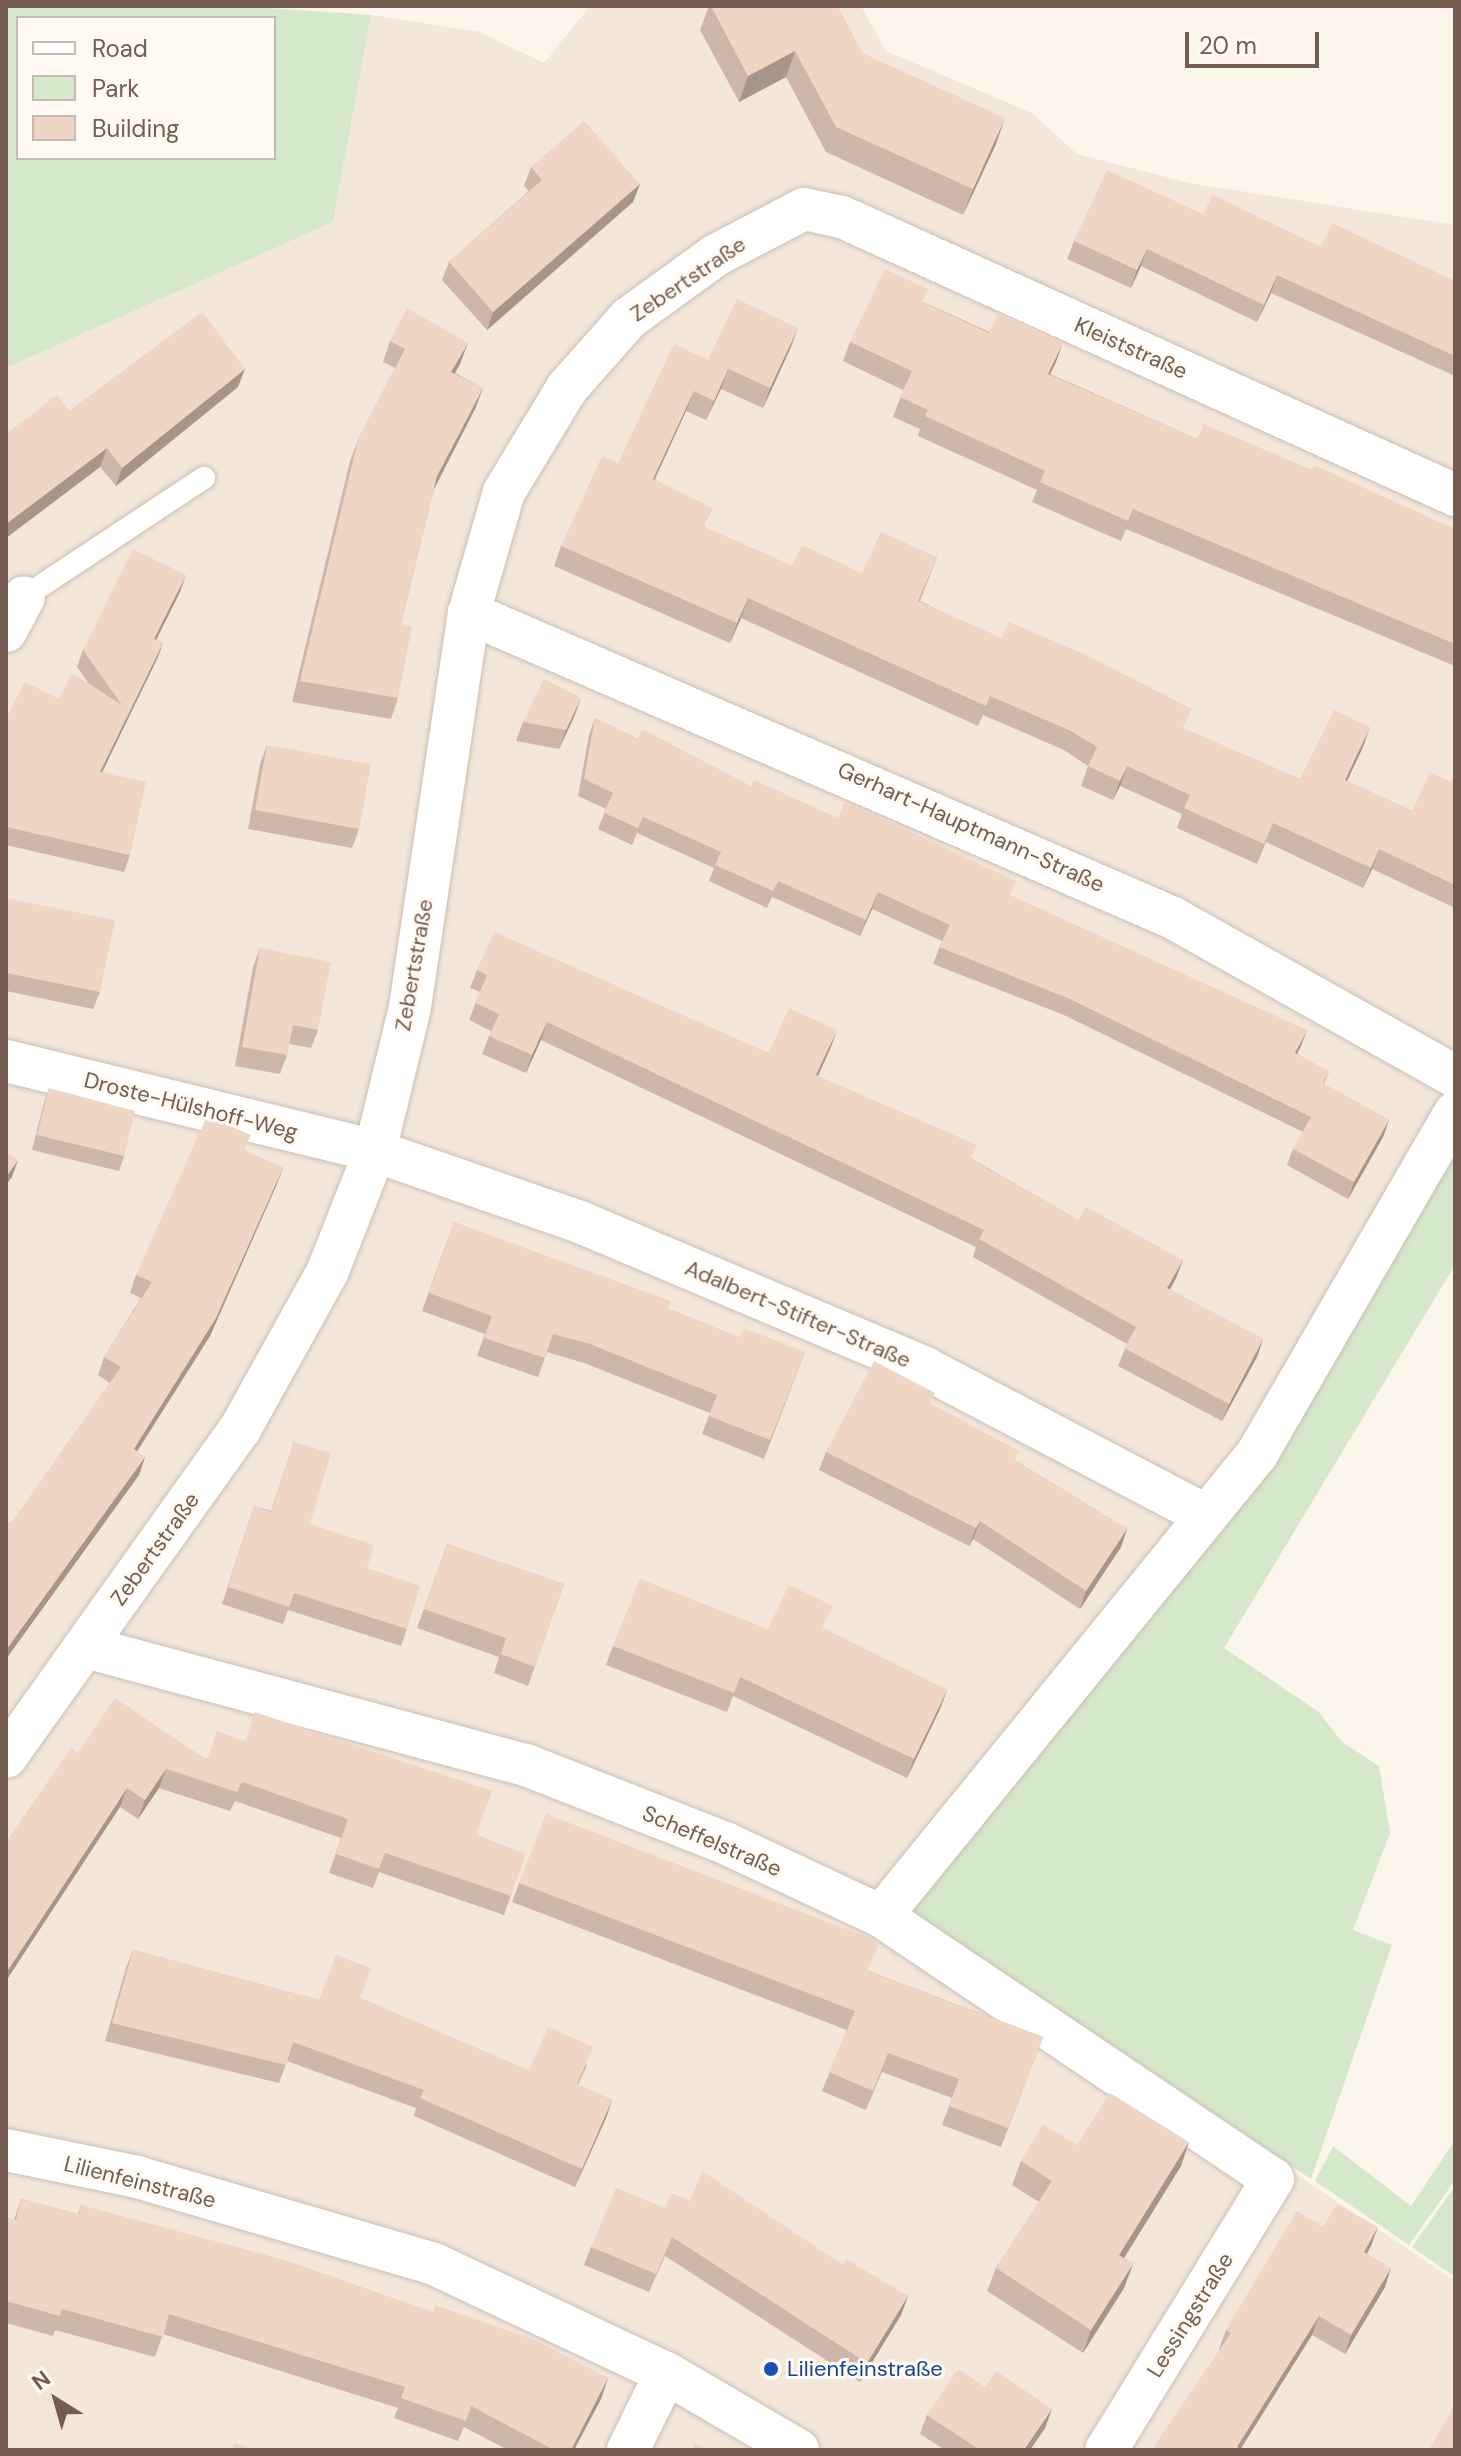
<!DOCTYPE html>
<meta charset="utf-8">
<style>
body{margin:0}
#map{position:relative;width:1461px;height:2456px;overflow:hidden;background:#fbf5eb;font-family:"DM Sans",sans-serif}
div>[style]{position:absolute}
.residential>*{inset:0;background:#f2e7d9}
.green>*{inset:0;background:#d6e8ca}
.roads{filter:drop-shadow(0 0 2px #ccbdb1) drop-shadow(0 0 2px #ccbdb1)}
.lane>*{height:22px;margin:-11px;padding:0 11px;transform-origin:11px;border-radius:11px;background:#fff}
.street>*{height:42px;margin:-21px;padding:0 21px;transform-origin:21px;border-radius:21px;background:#fff}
.wall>*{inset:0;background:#cdb7a9}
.shaded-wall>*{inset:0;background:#a79589}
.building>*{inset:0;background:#eed5c4}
.dots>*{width:22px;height:22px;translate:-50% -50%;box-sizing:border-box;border:4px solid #fef9f1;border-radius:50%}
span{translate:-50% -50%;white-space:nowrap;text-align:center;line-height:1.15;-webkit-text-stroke:6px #fef9f1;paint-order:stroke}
.street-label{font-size:22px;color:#745d50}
.transit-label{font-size:22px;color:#164399}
.left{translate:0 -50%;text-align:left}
.frame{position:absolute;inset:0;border:8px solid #745d50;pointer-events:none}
.legend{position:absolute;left:16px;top:16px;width:260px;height:144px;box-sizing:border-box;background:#fef9f1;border:2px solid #c7bbb1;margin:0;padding:10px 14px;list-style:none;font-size:24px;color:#745d50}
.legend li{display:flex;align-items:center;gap:16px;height:40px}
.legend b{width:40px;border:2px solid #c7bbb1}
.north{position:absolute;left:16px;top:2360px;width:80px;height:80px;-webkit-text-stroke:6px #fef9f1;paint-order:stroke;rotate:323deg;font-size:22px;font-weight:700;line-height:32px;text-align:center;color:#745d50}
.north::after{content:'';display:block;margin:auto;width:28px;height:36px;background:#745d50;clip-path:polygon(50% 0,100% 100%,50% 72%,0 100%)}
.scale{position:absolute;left:1185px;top:32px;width:134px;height:36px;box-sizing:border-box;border:4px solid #745d50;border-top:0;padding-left:10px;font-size:24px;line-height:28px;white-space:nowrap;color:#745d50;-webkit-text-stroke:6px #fef9f1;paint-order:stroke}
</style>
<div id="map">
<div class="residential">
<i style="clip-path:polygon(590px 6px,861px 6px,886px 51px,1032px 113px,1077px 154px,1189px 183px,1455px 225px,1455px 1073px,1274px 1407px,889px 1900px,1455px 2281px,1455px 2450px,6px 2450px,6px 368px,333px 222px,371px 15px,480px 32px,544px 63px)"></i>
</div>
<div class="green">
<i style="clip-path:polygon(evenodd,6px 6px,238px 6px,371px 15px,333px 222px,6px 368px,6px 6px,18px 18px,274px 18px,274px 158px,18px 158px,18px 18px)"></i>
<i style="clip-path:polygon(1446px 1151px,1455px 1155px,1455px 1265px,1224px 1648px,1319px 1712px,1342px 1742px,1379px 1766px,1390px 1833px,1353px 1930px,1392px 1945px,1311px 2179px,899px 1902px,1263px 1457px)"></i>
<i style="clip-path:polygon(1455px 2140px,1455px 2180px,1409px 2245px,1315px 2181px,1333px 2146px,1411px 2206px)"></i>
<i style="clip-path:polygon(1455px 2186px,1455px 2277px,1412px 2247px)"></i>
</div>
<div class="roads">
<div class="lane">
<i style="left:24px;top:597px;width:216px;rotate:-33.5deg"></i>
</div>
<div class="street">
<i style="left:469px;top:613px;width:767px;rotate:23.42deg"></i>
<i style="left:1173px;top:918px;width:323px;rotate:29.3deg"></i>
<i style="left:6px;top:631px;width:38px;rotate:-62deg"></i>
<i style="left:6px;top:1061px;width:380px;rotate:13.7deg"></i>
<i style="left:375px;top:1151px;width:217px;rotate:19.1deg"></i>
<i style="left:580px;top:1222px;width:375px;rotate:22.9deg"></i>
<i style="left:925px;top:1368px;width:316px;rotate:27.7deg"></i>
<i style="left:85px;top:1647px;width:457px;rotate:15deg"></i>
<i style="left:526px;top:1765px;width:214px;rotate:21.4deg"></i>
<i style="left:725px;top:1843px;width:172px;rotate:25.1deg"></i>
<i style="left:881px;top:1916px;width:472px;rotate:33.9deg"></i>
<i style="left:1273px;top:2179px;width:318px;rotate:121.6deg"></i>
<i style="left:6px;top:1757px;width:403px;rotate:-54.5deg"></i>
<i style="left:240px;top:1429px;width:179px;rotate:-60.9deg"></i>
<i style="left:327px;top:1273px;width:131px;rotate:-68.5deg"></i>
<i style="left:375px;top:1151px;width:148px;rotate:-76.3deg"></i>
<i style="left:410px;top:1007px;width:398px;rotate:-81.5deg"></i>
<i style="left:469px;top:613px;width:126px;rotate:-73.9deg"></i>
<i style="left:504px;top:492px;width:122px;rotate:-58.8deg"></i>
<i style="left:567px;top:388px;width:94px;rotate:-48.5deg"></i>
<i style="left:629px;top:318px;width:107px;rotate:-35.9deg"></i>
<i style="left:716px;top:255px;width:99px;rotate:-27.6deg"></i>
<i style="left:804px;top:209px;width:39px;rotate:12deg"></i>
<i style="left:842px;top:217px;width:673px;rotate:24.39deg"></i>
<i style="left:881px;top:1916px;width:596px;rotate:-50.86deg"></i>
<i style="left:1257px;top:1454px;width:394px;rotate:-59.9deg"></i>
<i style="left:6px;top:2150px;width:134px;rotate:11.6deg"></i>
<i style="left:137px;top:2177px;width:309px;rotate:16.3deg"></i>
<i style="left:434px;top:2264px;width:256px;rotate:25.2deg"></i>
<i style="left:666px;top:2373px;width:153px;rotate:30.3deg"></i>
<i style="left:628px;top:2450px;width:86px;rotate:-63.7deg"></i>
</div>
</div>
<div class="wall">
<i style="clip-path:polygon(709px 6px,837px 6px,862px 53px,996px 144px,963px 215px,826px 152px,786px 77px,739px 102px,700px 30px)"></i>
<i style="clip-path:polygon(531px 167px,640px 184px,633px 202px,487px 330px,442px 280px,449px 262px,529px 191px,524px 186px)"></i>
<i style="clip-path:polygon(1203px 214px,1321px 247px,1455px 281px,1455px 376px,1271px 293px,1257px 322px,1141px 266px,1131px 288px,1067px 259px,1074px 241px)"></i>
<i style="clip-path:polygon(923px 302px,1056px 362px,1050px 374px,1197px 439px,1312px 470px,1455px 529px,1455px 666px,1126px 529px,1121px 541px,1032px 502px,1037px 490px,918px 436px,920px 429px,893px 417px,903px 390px,843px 361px,850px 342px)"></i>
<i style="clip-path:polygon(390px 341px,460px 364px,455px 373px,483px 388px,475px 409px,434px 488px,401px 624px,398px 698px,391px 719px,292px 702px,350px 461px,358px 440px,395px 368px,383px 362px)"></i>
<i style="clip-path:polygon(791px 347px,763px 408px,721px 389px,706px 420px,686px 411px,655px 479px,706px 528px,792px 566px,862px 573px,937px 557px,920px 601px,1184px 729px,1300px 779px,1363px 747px,1347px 781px,1412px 811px,1451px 782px,1455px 772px,1455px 908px,1372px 869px,1363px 888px,1266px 842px,1257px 864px,1177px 828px,1182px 814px,1120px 786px,1113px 800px,1081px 786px,1088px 766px,1064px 750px,983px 715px,978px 726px,741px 618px,730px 643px,554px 566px,561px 546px,618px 463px,708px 360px)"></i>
<i style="clip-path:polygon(238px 387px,116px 486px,100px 467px,6px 538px,6px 434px,69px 411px)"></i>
<i style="clip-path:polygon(180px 592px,156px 640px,163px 643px,157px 659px,102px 772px,130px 855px,124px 872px,6px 845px,6px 718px,59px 699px,89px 684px,77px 667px,83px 650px)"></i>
<i style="clip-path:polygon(581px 698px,574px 717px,559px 749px,516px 741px,523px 722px)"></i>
<i style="clip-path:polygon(595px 718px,638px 739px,1011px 896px,1301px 1046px,1297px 1054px,1329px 1072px,1324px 1084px,1389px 1120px,1383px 1137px,1348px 1199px,1287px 1165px,1293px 1149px,1303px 1132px,1064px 1015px,933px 964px,942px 941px,872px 909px,860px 936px,772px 897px,767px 908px,709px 881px,714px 868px,637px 833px,632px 845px,598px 829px,606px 809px,578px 796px,589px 735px)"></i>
<i style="clip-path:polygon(267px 745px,359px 829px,352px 848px,248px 829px,260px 764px)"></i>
<i style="clip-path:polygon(6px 898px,100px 992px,93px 1009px,6px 991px)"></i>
<i style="clip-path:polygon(260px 948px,318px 1030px,311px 1048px,289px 1044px,287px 1055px,280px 1074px,235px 1066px,253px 967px)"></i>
<i style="clip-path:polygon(477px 970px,769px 1053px,831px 1047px,818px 1076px,972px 1159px,1078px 1220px,1183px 1260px,1176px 1278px,1170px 1290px,1263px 1339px,1257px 1357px,1222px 1421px,1118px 1366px,1127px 1344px,973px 1257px,976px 1247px,541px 1040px,526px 1073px,482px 1054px,491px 1031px,469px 1020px,480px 992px,470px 988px)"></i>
<i style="clip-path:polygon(49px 1088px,124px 1156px,119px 1171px,32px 1150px,44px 1103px)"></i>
<i style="clip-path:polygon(245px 1151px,283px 1168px,276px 1186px,210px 1336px,137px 1452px,145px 1457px,139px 1475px,6px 1659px,6px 1521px,11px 1524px,110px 1383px,98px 1375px,104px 1357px,141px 1298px,130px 1293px,136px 1275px)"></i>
<i style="clip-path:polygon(454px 1222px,740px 1338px,805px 1352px,764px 1459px,702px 1434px,710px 1413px,584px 1363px,547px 1352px,538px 1377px,477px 1356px,485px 1334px,422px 1311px)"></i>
<i style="clip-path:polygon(931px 1404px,1016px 1461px,1127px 1529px,1121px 1547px,1080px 1609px,973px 1539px,969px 1546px,819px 1470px,826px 1452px)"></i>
<i style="clip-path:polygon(294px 1442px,310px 1524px,367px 1568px,407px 1629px,401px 1646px,288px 1610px,283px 1624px,222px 1604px,254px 1506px,271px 1511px)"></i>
<i style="clip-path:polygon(447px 1544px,564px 1584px,528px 1686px,494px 1673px,499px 1657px,417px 1628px)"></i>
<i style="clip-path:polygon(768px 1629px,824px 1629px,947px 1690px,940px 1709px,907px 1778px,733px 1696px,727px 1712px,606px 1665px,613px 1646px)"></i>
<i style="clip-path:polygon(78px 1753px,207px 1759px,476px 1835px,525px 1854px,504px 1915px,379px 1872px,373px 1888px,329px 1873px,341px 1838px,235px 1801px,230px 1811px,159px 1788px,138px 1819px,120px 1807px)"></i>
<i style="clip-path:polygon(519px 1883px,868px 1971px,1043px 2037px,1001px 2147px,942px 2125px,952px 2098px,882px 2072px,866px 2110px,822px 2091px,847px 2030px,512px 1902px)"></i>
<i style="clip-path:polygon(133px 1950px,319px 2000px,360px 1998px,529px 2071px,587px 2065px,578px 2085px,612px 2100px,606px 2118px,575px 2187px,414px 2116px,416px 2108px,287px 2061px,279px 2083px,105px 2041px,126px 1968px)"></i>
<i style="clip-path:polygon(1189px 2142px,1181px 2166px,1124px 2258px,1133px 2264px,1124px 2288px,1083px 2353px,987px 2291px,996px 2268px,1039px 2202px,1012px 2185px,1021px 2161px,1077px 2145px)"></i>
<i style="clip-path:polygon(21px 2199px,78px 2214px,81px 2205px,608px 2378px,601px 2399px,574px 2450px,508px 2450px,464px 2427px,458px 2441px,394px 2418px,398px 2408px,163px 2334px,155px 2357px,55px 2330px,53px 2336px,6px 2323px,6px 2218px,14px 2220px)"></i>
<i style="clip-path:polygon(665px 2208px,843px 2265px,908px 2296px,901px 2315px,860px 2382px,665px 2256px,649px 2292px,584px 2265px,591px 2247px)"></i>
<i style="clip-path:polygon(1323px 2227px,1378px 2227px,1367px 2253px,1385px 2287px,1345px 2354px,1312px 2335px,1240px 2449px,1152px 2450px,1220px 2350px,1219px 2349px,1226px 2330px)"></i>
<i style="clip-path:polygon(985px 2387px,1052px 2409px,1045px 2428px,1030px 2450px,945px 2450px,920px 2434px,927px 2415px)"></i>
</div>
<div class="shaded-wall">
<i style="clip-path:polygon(795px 51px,786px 77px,739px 102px,748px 76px)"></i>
<i style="clip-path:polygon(1005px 118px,996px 144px,963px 215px,973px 189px)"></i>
<i style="clip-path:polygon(640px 184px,633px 202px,487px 330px,493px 312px)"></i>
<i style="clip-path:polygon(1147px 249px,1141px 266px,1131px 288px,1137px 270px)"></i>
<i style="clip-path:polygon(1277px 275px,1271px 293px,1257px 322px,1264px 305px)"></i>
<i style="clip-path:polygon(798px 328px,791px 347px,763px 408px,770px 388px)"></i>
<i style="clip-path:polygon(1063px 342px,1056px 362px,1041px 393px,1048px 374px)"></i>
<i style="clip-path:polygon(468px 343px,460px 364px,444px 392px,451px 372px)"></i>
<i style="clip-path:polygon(245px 369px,238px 387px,116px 486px,122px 468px)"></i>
<i style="clip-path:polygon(728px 369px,721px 389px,706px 420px,714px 401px)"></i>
<i style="clip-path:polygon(483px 388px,475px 409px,430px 497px,437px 476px)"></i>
<i style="clip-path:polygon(694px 391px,686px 411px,646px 498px,653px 479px)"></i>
<i style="clip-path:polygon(107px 448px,100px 467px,6px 538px,6px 524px)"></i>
<i style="clip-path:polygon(186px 575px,180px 592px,148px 656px,154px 639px)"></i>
<i style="clip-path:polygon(748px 598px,741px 618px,730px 643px,737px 623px)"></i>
<i style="clip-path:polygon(163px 643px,157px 659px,94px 789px,100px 772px)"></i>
<i style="clip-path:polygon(581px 698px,574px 717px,559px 749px,566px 730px)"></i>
<i style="clip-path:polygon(1370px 727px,1363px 747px,1338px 800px,1345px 780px)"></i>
<i style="clip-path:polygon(1127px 766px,1120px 786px,1113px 800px,1120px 781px)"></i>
<i style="clip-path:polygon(1379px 849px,1372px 869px,1363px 888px,1371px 868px)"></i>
<i style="clip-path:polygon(878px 892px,872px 909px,860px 936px,866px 920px)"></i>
<i style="clip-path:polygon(547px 1022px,541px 1040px,526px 1073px,532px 1055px)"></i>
<i style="clip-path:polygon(837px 1030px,831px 1047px,810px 1093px,816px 1075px)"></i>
<i style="clip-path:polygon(1307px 1030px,1301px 1046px,1289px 1069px,1295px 1053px)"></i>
<i style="clip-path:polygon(1389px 1120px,1383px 1137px,1348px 1199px,1354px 1182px)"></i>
<i style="clip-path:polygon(18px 1160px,12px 1177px,6px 1185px,6px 1177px)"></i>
<i style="clip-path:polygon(283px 1168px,276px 1186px,210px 1336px,127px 1467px,134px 1449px)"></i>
<i style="clip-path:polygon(1183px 1260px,1176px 1278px,1161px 1306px,1167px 1288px)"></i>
<i style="clip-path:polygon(1263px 1339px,1257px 1357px,1222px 1421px,1229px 1404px)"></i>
<i style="clip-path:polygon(145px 1457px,139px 1475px,6px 1659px,6px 1650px)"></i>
<i style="clip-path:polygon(980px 1521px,973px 1539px,969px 1546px,976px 1528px)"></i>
<i style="clip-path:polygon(1127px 1529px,1121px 1547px,1080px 1609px,1086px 1591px)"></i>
<i style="clip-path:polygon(947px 1690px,940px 1709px,907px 1778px,914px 1759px)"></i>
<i style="clip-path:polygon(166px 1769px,159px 1788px,138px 1819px,145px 1800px)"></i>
<i style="clip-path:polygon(127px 1788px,120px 1807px,6px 1981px,6px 1973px)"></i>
<i style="clip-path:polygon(612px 2100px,606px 2118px,575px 2187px,582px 2169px)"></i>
<i style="clip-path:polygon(1189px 2142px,1181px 2166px,1111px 2279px,1119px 2255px)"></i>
<i style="clip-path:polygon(1378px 2227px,1371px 2246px,1358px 2270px,1364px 2252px)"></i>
<i style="clip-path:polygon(1133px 2264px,1124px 2288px,1083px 2353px,1091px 2330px)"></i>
<i style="clip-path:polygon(1391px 2268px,1385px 2287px,1345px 2354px,1351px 2335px)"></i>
<i style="clip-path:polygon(908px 2296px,901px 2315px,860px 2382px,867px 2363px)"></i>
<i style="clip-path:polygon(1319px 2316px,1312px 2335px,1240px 2450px,1237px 2447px)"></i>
<i style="clip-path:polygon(608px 2378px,601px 2399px,574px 2450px,571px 2450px)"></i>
<i style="clip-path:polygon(1052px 2409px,1045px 2428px,1030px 2450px,1024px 2450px)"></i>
</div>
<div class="building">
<i style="clip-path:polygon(711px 6px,837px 6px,862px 53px,1005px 118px,973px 189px,836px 127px,795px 51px,748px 76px)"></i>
<i style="clip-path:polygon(584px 121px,640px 184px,493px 312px,449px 262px,542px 180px,531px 167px)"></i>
<i style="clip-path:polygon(1107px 170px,1203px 214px,1213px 195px,1321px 247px,1332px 223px,1455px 281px,1455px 356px,1277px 275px,1264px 305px,1147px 249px,1137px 270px,1074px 241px)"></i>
<i style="clip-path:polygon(885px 269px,928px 289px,922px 302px,989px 333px,999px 312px,1063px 342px,1048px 374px,1197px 439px,1204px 424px,1312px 470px,1314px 465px,1455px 529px,1455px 644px,1133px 509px,1128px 521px,1040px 482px,1045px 471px,925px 416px,928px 410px,900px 397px,912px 371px,850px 342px)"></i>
<i style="clip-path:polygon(737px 299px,798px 328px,770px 388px,718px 364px,728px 369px,714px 401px,694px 391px,653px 479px,713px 508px,704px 527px,792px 566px,802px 545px,862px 573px,881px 532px,937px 557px,918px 601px,1002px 638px,1009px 622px,1082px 653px,1192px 709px,1183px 728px,1300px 779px,1334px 710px,1370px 727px,1345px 780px,1412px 811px,1430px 772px,1451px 782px,1455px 772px,1455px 885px,1379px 849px,1371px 868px,1273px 823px,1264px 844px,1184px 808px,1190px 795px,1127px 766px,1120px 781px,1088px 766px,1097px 747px,1071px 731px,990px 696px,986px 706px,748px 598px,737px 623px,561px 546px,602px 456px,618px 463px,674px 344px,708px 360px)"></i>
<i style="clip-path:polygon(407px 308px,468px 343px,451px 372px,483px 388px,437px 476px,401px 624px,412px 626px,398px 698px,300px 681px,358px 440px,405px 349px,390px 341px)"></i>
<i style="clip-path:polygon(202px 312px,245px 369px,122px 468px,107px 448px,6px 524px,6px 434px,57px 395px,69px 411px)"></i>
<i style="clip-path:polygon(133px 549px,186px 575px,154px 639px,163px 643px,100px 772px,146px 782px,130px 855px,6px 827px,6px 718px,25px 682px,59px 699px,72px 673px,122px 705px,83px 650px)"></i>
<i style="clip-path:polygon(544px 679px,581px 698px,566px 730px,523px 722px)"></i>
<i style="clip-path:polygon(595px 718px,638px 739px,642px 729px,751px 786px,754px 780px,838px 818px,845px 801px,1016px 881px,1010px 895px,1307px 1030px,1295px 1053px,1329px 1072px,1323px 1083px,1389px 1120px,1354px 1182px,1293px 1149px,1311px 1117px,1070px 999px,939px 947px,950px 925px,878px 892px,866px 920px,778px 881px,773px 891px,715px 865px,721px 852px,643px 817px,638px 828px,604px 813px,613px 793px,584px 779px)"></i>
<i style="clip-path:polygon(267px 745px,371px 764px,359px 829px,255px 810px)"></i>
<i style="clip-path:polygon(6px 898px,115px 920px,100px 992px,6px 973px)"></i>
<i style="clip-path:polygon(494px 932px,769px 1053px,789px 1008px,837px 1030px,816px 1075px,977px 1145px,971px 1159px,1078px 1220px,1086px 1207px,1183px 1260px,1167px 1288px,1263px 1339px,1229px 1404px,1124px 1348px,1136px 1327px,979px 1239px,984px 1230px,547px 1022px,532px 1055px,489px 1036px,499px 1014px,475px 1003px,487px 975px,477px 970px)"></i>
<i style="clip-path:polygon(260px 948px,331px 962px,318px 1030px,293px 1025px,287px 1055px,242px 1047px)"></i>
<i style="clip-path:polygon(49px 1088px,135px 1111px,124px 1156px,37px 1135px)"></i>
<i style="clip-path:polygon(207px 1116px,251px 1135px,244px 1150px,283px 1168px,216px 1318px,134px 1449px,145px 1457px,6px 1650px,6px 1521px,11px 1524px,121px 1367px,104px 1357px,152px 1282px,136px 1275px)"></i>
<i style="clip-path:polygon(6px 1151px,18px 1160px,6px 1177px)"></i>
<i style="clip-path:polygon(454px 1222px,671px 1301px,668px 1309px,740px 1338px,744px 1328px,805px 1352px,770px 1440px,709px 1416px,717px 1395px,590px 1344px,553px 1334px,545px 1358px,484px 1338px,492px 1316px,429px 1293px)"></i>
<i style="clip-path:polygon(874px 1361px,935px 1393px,930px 1403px,1019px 1451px,1014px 1460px,1127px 1529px,1086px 1591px,980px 1521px,976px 1528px,826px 1452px)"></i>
<i style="clip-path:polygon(294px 1442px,331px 1453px,310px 1524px,374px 1545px,367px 1568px,420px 1586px,407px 1629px,294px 1593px,289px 1607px,228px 1587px,254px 1506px,271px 1512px)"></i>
<i style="clip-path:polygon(447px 1544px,564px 1584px,535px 1667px,501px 1654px,506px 1638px,424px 1609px)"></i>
<i style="clip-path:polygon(640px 1579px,768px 1629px,789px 1585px,833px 1606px,822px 1628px,947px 1690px,914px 1759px,740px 1677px,734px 1693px,613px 1646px)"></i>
<i style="clip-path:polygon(115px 1698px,207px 1760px,217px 1731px,245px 1741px,255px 1712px,492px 1791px,476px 1835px,525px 1854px,511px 1896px,385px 1853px,379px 1869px,336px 1854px,348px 1819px,242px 1782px,237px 1792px,166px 1769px,145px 1800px,127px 1788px,6px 1973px,6px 1842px,71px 1748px,78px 1753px)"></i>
<i style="clip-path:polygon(546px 1814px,880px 1942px,867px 1971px,1043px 2037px,1008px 2128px,949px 2106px,959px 2079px,888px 2053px,873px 2091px,829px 2072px,855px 2011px,519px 1883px)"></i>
<i style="clip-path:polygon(133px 1950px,319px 2000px,336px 1955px,371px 1968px,360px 1998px,529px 2071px,548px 2027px,593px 2047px,577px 2084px,612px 2100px,582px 2169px,420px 2098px,424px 2090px,293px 2042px,286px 2065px,112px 2023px)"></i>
<i style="clip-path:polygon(1110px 2093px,1189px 2142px,1119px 2255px,1133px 2264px,1091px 2330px,996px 2268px,1052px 2181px,1021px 2161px,1043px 2124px,1077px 2145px)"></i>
<i style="clip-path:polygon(702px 2171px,843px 2265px,846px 2259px,908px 2296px,867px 2363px,672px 2237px,656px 2274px,591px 2247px,616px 2188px,665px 2208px,671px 2193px,690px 2201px)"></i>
<i style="clip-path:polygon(21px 2199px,79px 2214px,81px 2205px,285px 2260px,433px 2312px,435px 2305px,535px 2340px,608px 2378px,571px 2450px,554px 2450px,471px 2406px,466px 2421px,401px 2398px,405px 2387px,169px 2314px,163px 2337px,62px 2309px,60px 2316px,6px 2301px,6px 2218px,16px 2220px)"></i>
<i style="clip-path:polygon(1337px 2204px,1378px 2227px,1364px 2252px,1391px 2268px,1351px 2335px,1319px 2316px,1237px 2447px,1242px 2450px,1152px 2450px,1231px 2333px,1226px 2330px,1297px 2211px,1323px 2227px)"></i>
<i style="clip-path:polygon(958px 2369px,985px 2387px,996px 2371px,1052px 2409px,1024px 2450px,980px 2450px,927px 2415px)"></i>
<i style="clip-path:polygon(1455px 2404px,1455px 2450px,1429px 2450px)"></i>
<i style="clip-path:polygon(234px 2443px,257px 2450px,232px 2450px)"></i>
<i style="clip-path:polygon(695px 2443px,706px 2450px,692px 2450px)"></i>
</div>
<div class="dots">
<i style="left:771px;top:2369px;background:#1a4fb4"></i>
</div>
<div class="street-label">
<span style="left:688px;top:279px;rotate:-34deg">Zebertstraße</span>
<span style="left:1131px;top:348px;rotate:24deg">Kleiststraße</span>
<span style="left:971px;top:827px;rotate:24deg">Gerhart-Hauptmann-Straße</span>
<span style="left:414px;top:965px;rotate:-80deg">Zebertstraße</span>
<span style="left:191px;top:1106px;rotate:14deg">Droste-Hülshoff-Weg</span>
<span style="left:798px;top:1314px;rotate:23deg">Adalbert-Stifter-Straße</span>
<span style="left:155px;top:1549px;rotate:-54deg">Zebertstraße</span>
<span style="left:712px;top:1841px;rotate:23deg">Scheffelstraße</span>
<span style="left:140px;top:2182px;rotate:14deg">Lilienfeinstraße</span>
<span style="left:1190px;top:2315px;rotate:-58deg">Lessingstraße</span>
</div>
<div class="transit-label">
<span class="left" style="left:787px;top:2369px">Lilienfeinstraße</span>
</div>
<div class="frame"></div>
<ul class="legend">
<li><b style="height:10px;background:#fff"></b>Road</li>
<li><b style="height:22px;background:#d6e8ca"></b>Park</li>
<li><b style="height:22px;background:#eed5c4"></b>Building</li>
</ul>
<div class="north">N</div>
<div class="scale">20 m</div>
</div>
